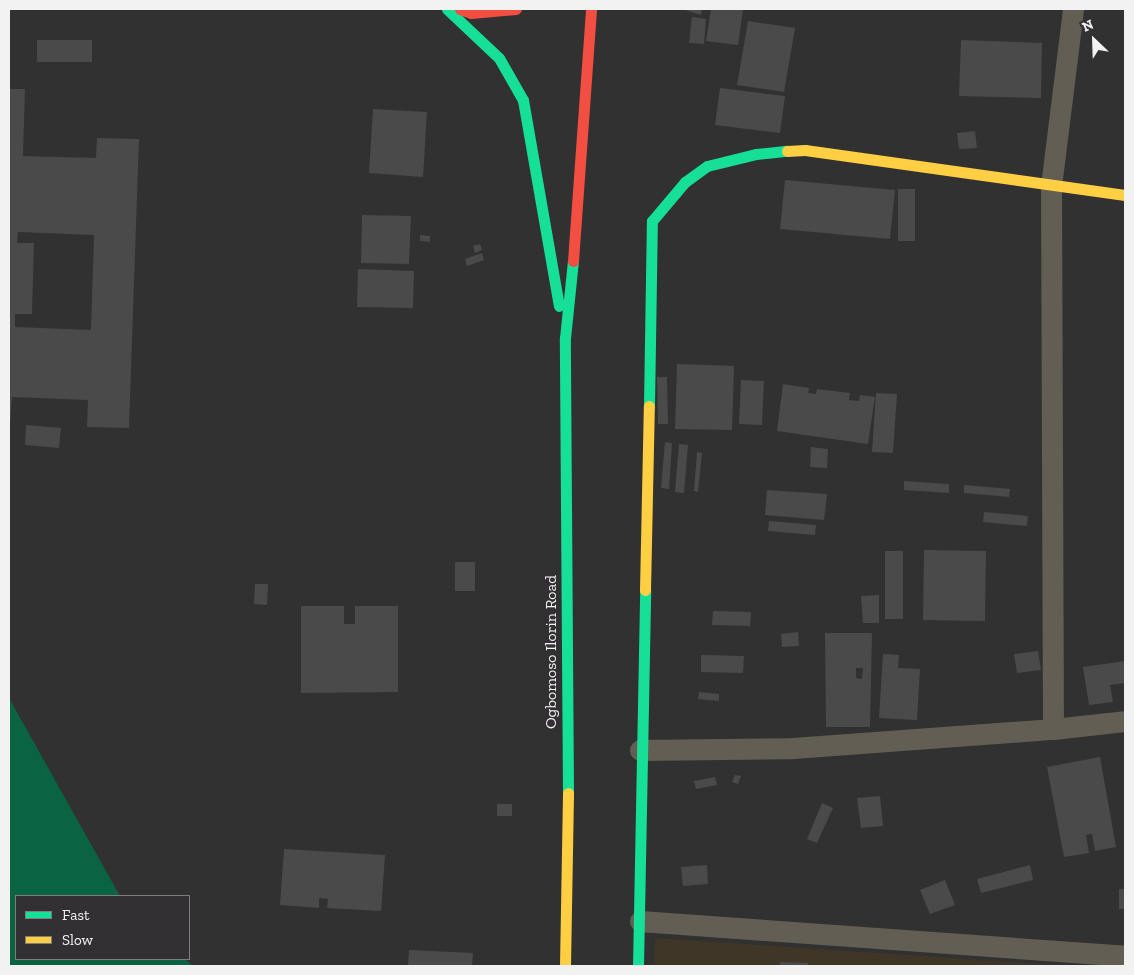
<!DOCTYPE html>
<style>
body{margin:0}
#map{position:relative;width:1134px;height:975px;overflow:hidden;background:#313131;font-family:"Zilla Slab",serif}
div>[style]{position:absolute}
.education>*{inset:0;background:#3f3628}
.green>*{inset:0;background:#0a6343}
.building>*{inset:0;background:#4b4a4b}
.street>*{height:21px;margin:-10.5px;padding:0 10.5px;transform-origin:10.5px;border-radius:10.5px;background:#635e53}
.fast>*{height:11px;margin:-5.5px;padding:0 5.5px;transform-origin:5.5px;border-radius:5.5px;background:#16e098}
.slow>*{height:11px;margin:-5.5px;padding:0 5.5px;transform-origin:5.5px;border-radius:5.5px;background:#ffcf43}
.jam>*{height:11px;margin:-5.5px;padding:0 5.5px;transform-origin:5.5px;border-radius:5.5px;background:#f24e42}
span{translate:-50% -50%;white-space:nowrap;text-align:center;line-height:1.15;-webkit-text-stroke:5px #323032;paint-order:stroke}
.street-label{font-size:16px;color:#f3f2f3}
.frame{position:absolute;inset:0;border:10px solid #f3f2f3;pointer-events:none}
.legend{position:absolute;left:15px;top:895px;width:175px;height:65px;box-sizing:border-box;background:#323032;border:1px solid #7f7e7f;margin:0;padding:6px 9px;list-style:none;font-size:15px;color:#f3f2f3}
.legend li{display:flex;align-items:center;gap:10px;height:25px}
.legend b{width:25px;border:1px solid #7f7e7f}
.north{position:absolute;left:1069px;top:15px;width:50px;height:50px;-webkit-text-stroke:4px #323032;paint-order:stroke;rotate:336deg;font-size:14px;font-weight:700;line-height:20px;text-align:center;color:#f3f2f3}
.north::after{content:'';display:block;margin:auto;width:18px;height:22px;background:#f3f2f3;clip-path:polygon(50% 0,100% 100%,50% 72%,0 100%)}
</style>
<div id="map">
<div class="education">
<i style="clip-path:polygon(655px 938px,1071px 966px,654px 966px)"></i>
</div>
<div class="green">
<i style="clip-path:polygon(9px 698px,120px 896px,16px 896px,16px 959px,185px 959px,193px 966px,9px 966px)"></i>
</div>
<div class="building">
<i style="clip-path:polygon(682px 9px,702px 9px,701px 15px)"></i>
<i style="clip-path:polygon(711px 9px,743px 9px,738px 45px,706px 41px)"></i>
<i style="clip-path:polygon(692px 17px,706px 19px,704px 44px,689px 43px)"></i>
<i style="clip-path:polygon(748px 21px,795px 28px,784px 92px,737px 85px)"></i>
<i style="clip-path:polygon(37px 40px,92px 40px,92px 62px,37px 62px)"></i>
<i style="clip-path:polygon(961px 40px,1042px 43px,1041px 98px,959px 96px)"></i>
<i style="clip-path:polygon(720px 88px,785px 96px,780px 133px,715px 125px)"></i>
<i style="clip-path:polygon(evenodd,9px 89px,25px 89px,23px 156px,96px 158px,97px 138px,139px 139px,129px 428px,87px 427px,88px 400px,12px 397px,9px 439px,9px 89px,18px 232px,94px 235px,91px 330px,15px 327px,15px 314px,32px 314px,34px 243px,17px 243px,18px 232px)"></i>
<i style="clip-path:polygon(373px 109px,427px 112px,423px 177px,369px 173px)"></i>
<i style="clip-path:polygon(975px 131px,977px 148px,959px 149px,957px 133px)"></i>
<i style="clip-path:polygon(785px 180px,895px 190px,890px 239px,780px 229px)"></i>
<i style="clip-path:polygon(898px 189px,915px 189px,915px 241px,898px 241px)"></i>
<i style="clip-path:polygon(362px 215px,411px 216px,409px 264px,361px 263px)"></i>
<i style="clip-path:polygon(420px 235px,430px 236px,430px 242px,420px 241px)"></i>
<i style="clip-path:polygon(480px 244px,482px 250px,475px 253px,473px 246px)"></i>
<i style="clip-path:polygon(482px 253px,484px 260px,467px 266px,465px 259px)"></i>
<i style="clip-path:polygon(358px 269px,414px 271px,413px 308px,357px 307px)"></i>
<i style="clip-path:polygon(677px 364px,734px 366px,732px 430px,675px 429px)"></i>
<i style="clip-path:polygon(657px 377px,667px 377px,668px 424px,658px 424px)"></i>
<i style="clip-path:polygon(741px 380px,764px 381px,762px 425px,739px 424px)"></i>
<i style="clip-path:polygon(783px 384px,809px 388px,808px 393px,816px 394px,817px 389px,850px 393px,849px 400px,859px 401px,860px 395px,875px 397px,868px 444px,777px 431px)"></i>
<i style="clip-path:polygon(876px 393px,897px 394px,893px 453px,872px 452px)"></i>
<i style="clip-path:polygon(26px 425px,61px 428px,59px 448px,25px 445px)"></i>
<i style="clip-path:polygon(665px 442px,672px 443px,669px 489px,661px 488px)"></i>
<i style="clip-path:polygon(679px 444px,688px 445px,684px 493px,675px 492px)"></i>
<i style="clip-path:polygon(811px 447px,828px 449px,827px 468px,810px 467px)"></i>
<i style="clip-path:polygon(697px 452px,702px 453px,698px 492px,694px 491px)"></i>
<i style="clip-path:polygon(904px 481px,949px 484px,949px 493px,904px 490px)"></i>
<i style="clip-path:polygon(964px 485px,1010px 489px,1009px 497px,964px 493px)"></i>
<i style="clip-path:polygon(767px 490px,827px 494px,824px 520px,765px 515px)"></i>
<i style="clip-path:polygon(984px 512px,1028px 516px,1027px 526px,983px 522px)"></i>
<i style="clip-path:polygon(769px 521px,816px 525px,815px 535px,768px 531px)"></i>
<i style="clip-path:polygon(924px 550px,986px 551px,985px 621px,923px 620px)"></i>
<i style="clip-path:polygon(885px 551px,903px 551px,903px 619px,885px 619px)"></i>
<i style="clip-path:polygon(455px 562px,475px 562px,475px 591px,455px 591px)"></i>
<i style="clip-path:polygon(255px 584px,268px 584px,267px 605px,254px 604px)"></i>
<i style="clip-path:polygon(879px 595px,879px 623px,863px 623px,861px 596px)"></i>
<i style="clip-path:polygon(301px 606px,344px 606px,344px 624px,355px 624px,355px 606px,398px 606px,398px 692px,301px 693px)"></i>
<i style="clip-path:polygon(713px 611px,751px 612px,750px 626px,712px 625px)"></i>
<i style="clip-path:polygon(798px 632px,799px 646px,782px 647px,781px 634px)"></i>
<i style="clip-path:polygon(evenodd,825px 633px,872px 633px,870px 727px,826px 727px,825px 633px,856px 668px,863px 668px,862px 679px,856px 678px,856px 668px)"></i>
<i style="clip-path:polygon(1038px 651px,1041px 670px,1017px 673px,1014px 654px)"></i>
<i style="clip-path:polygon(883px 654px,899px 655px,898px 668px,920px 669px,917px 720px,879px 718px)"></i>
<i style="clip-path:polygon(701px 655px,744px 656px,743px 673px,701px 672px)"></i>
<i style="clip-path:polygon(1125px 661px,1125px 683px,1110px 685px,1113px 702px,1089px 705px,1083px 667px)"></i>
<i style="clip-path:polygon(699px 692px,719px 694px,719px 701px,698px 699px)"></i>
<i style="clip-path:polygon(1100px 757px,1116px 847px,1095px 851px,1092px 834px,1086px 835px,1089px 853px,1064px 857px,1047px 767px)"></i>
<i style="clip-path:polygon(735px 775px,741px 776px,738px 784px,732px 782px)"></i>
<i style="clip-path:polygon(715px 777px,717px 785px,696px 789px,694px 781px)"></i>
<i style="clip-path:polygon(880px 796px,883px 826px,861px 828px,857px 798px)"></i>
<i style="clip-path:polygon(822px 803px,833px 808px,817px 843px,807px 839px)"></i>
<i style="clip-path:polygon(497px 804px,512px 804px,512px 816px,497px 816px)"></i>
<i style="clip-path:polygon(284px 849px,385px 855px,381px 911px,327px 908px,328px 899px,319px 898px,319px 908px,280px 905px)"></i>
<i style="clip-path:polygon(707px 865px,708px 884px,683px 886px,681px 867px)"></i>
<i style="clip-path:polygon(1030px 865px,1033px 880px,981px 893px,977px 879px)"></i>
<i style="clip-path:polygon(945px 880px,955px 905px,930px 914px,920px 890px)"></i>
<i style="clip-path:polygon(1119px 889px,1125px 889px,1125px 909px,1119px 909px)"></i>
<i style="clip-path:polygon(409px 950px,473px 953px,472px 966px,408px 966px)"></i>
<i style="clip-path:polygon(780px 962px,808px 963px,808px 966px,780px 966px)"></i>
</div>
<div class="street">
<i style="left:1053px;top:729px;width:543px;rotate:-90.21deg"></i>
<i style="left:1051px;top:186px;width:178px;rotate:-82.9deg"></i>
<i style="left:640px;top:750px;width:153px;rotate:-0.7deg"></i>
<i style="left:793px;top:748px;width:261px;rotate:-4.2deg"></i>
<i style="left:1053px;top:729px;width:72px;rotate:-6.3deg"></i>
<i style="left:640px;top:921px;width:486px;rotate:4.1deg"></i>
</div>
<div class="fast">
<i style="left:447px;top:9px;width:71px;rotate:43.3deg"></i>
<i style="left:499px;top:58px;width:48px;rotate:60.3deg"></i>
<i style="left:523px;top:100px;width:209px;rotate:80.1deg"></i>
<i style="left:649px;top:406px;width:185px;rotate:-89.1deg"></i>
<i style="left:652px;top:221px;width:51px;rotate:-49.8deg"></i>
<i style="left:685px;top:182px;width:27px;rotate:-36deg"></i>
<i style="left:707px;top:166px;width:50px;rotate:-13.8deg"></i>
<i style="left:756px;top:154px;width:31px;rotate:-6deg"></i>
<i style="left:568px;top:793px;width:455px;rotate:-90.4deg"></i>
<i style="left:565px;top:338px;width:77px;rotate:-84.1deg"></i>
<i style="left:638px;top:966px;width:376px;rotate:-88.9deg"></i>
</div>
<div class="slow">
<i style="left:787px;top:151px;width:18px;rotate:-3deg"></i>
<i style="left:805px;top:150px;width:323px;rotate:8deg"></i>
<i style="left:645px;top:590px;width:184px;rotate:-88.8deg"></i>
<i style="left:565px;top:966px;width:173px;rotate:-89deg"></i>
</div>
<div class="jam">
<i style="left:460px;top:9px;width:12px;rotate:20deg"></i>
<i style="left:471px;top:13px;width:45px;rotate:-5.1deg"></i>
<i style="left:573px;top:261px;width:253px;rotate:-85.9deg"></i>
</div>
<div class="street-label">
<span style="left:551px;top:652px;rotate:-90deg">Ogbomoso Ilorin Road</span>
</div>
<div class="frame"></div>
<ul class="legend">
<li><b style="height:6px;background:#16e098"></b>Fast</li>
<li><b style="height:6px;background:#ffcf43"></b>Slow</li>
</ul>
<div class="north">N</div>
</div>
